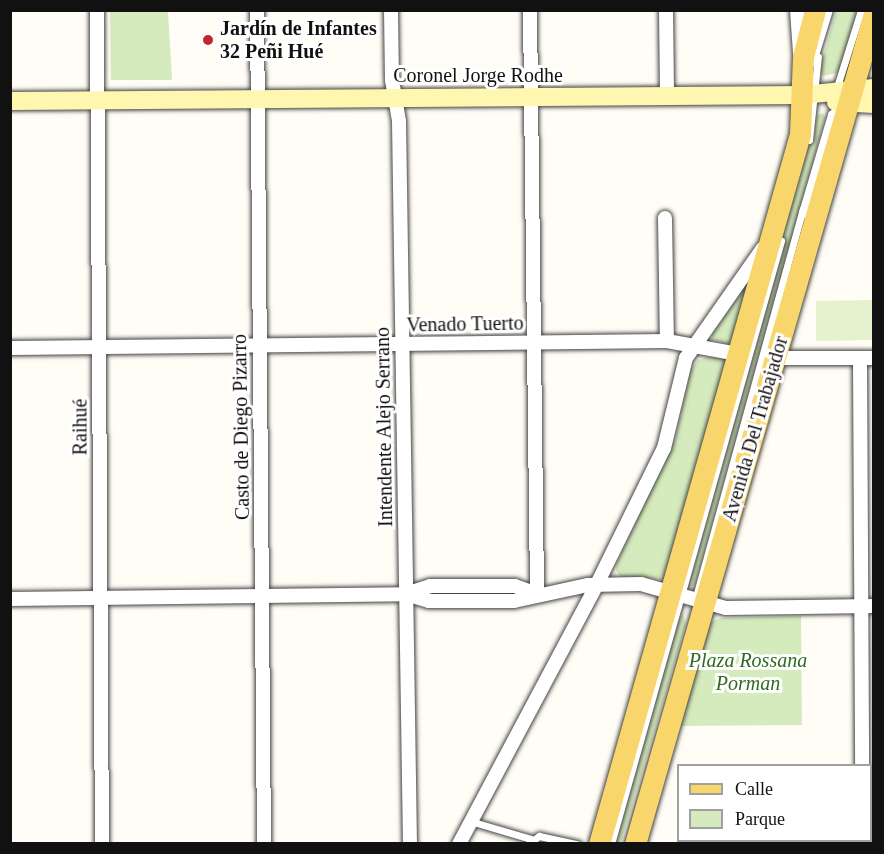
<!DOCTYPE html>
<meta charset="utf-8">
<style>
body{margin:0}
#map{position:relative;width:884px;height:854px;overflow:hidden;background:#fffdf5;font-family:Georgia,serif}
div>[style]{position:absolute}
.green>*{inset:0;background:#d5ebbd}
.pitch>*{inset:0;background:#e6f2cf}
.roads{filter:drop-shadow(0 0 2px #444) drop-shadow(0 0 2px #444)}
.service>*{height:7px;margin:-3.5px;padding:0 3.5px;transform-origin:3.5px;border-radius:3.5px;background:#fff}
.pedestrian>*{height:10px;margin:-5px;padding:0 5px;transform-origin:5px;border-radius:5px;background:#fff}
.minor>*{height:14px;margin:-7px;padding:0 7px;transform-origin:7px;border-radius:7px;background:#fff}
.secondary>*{height:18px;margin:-9px;padding:0 9px;transform-origin:9px;border-radius:9px;background:#fff6b0}
.primary>*{height:21px;margin:-10.5px;padding:0 10.5px;transform-origin:10.5px;border-radius:10.5px;background:#f9d66b}
.dots>*{width:16px;height:16px;translate:-50% -50%;box-sizing:border-box;border:3px solid #fff;border-radius:50%}
span{translate:-50% -50%;white-space:nowrap;text-align:center;line-height:1.15;-webkit-text-stroke:6px #fff;paint-order:stroke}
.poi-label{font-size:20px;color:#111;font-weight:700}
.left{translate:0 -50%;text-align:left}
.street-label{font-size:20px;color:#111}
.park-label{font-size:20px;color:#2f6b1f;font-style:italic}
.frame{position:absolute;inset:0;border:12px solid #111;pointer-events:none}
.legend{position:absolute;left:677px;top:764px;width:195px;height:78px;box-sizing:border-box;background:#fff;border:2px solid #a0a0a0;margin:0;padding:8px 10px;list-style:none;font-size:18px;color:#111}
.legend li{display:flex;align-items:center;gap:12px;height:30px}
.legend b{width:30px;border:2px solid #a0a0a0}
</style>
<div id="map">
<div class="green">
<i style="clip-path:polygon(110px 11px,168px 11px,172px 80px,111px 80px)"></i>
<i style="clip-path:polygon(836px 11px,857px 11px,839px 72px,824px 76px,819px 72px)"></i>
<i style="clip-path:polygon(823px 113px,825px 118px,695px 585px,690px 587px,687px 583px,817px 115px)"></i>
<i style="clip-path:polygon(755px 274px,730px 344px,712px 340px,712px 332px)"></i>
<i style="clip-path:polygon(713px 356px,727px 360px,664px 579px,621px 577px,616px 571px,617px 562px,675px 441px,691px 369px,698px 360px)"></i>
<i style="clip-path:polygon(683px 614px,686px 624px,621px 843px,614px 844px,678px 618px)"></i>
<i style="clip-path:polygon(801px 616px,802px 725px,677px 726px,708px 623px,720px 618px)"></i>
</div>
<div class="pitch">
<i style="clip-path:polygon(873px 300px,873px 340px,816px 341px,816px 301px)"></i>
</div>
<div class="roads">
<div class="service">
<i style="left:836px;top:90px;width:84px;rotate:-72.6deg"></i>
<i style="left:809px;top:140px;width:84px;rotate:-83.9deg"></i>
<i style="left:697px;top:593px;width:399px;rotate:-74.6deg"></i>
<i style="left:470px;top:821px;width:64px;rotate:16.4deg"></i>
<i style="left:528px;top:844px;width:14px;rotate:-36deg"></i>
<i style="left:539px;top:836px;width:40px;rotate:12deg"></i>
<i style="left:611px;top:844px;width:627px;rotate:-74.26deg"></i>
</div>
<div class="pedestrian">
<i style="left:810px;top:54px;width:8px;rotate:76deg"></i>
<i style="left:812px;top:62px;width:54px;rotate:-72.9deg"></i>
<i style="left:837px;top:113px;width:106px;rotate:104.8deg"></i>
<i style="left:810px;top:215px;width:6px;rotate:-162deg"></i>
<i style="left:804px;top:213px;width:102px;rotate:-73.5deg"></i>
<i style="left:833px;top:115px;width:4px;rotate:-27deg"></i>
</div>
<div class="minor">
<i style="left:97px;top:10px;width:834px;rotate:89.66deg"></i>
<i style="left:257px;top:10px;width:834px;rotate:89.52deg"></i>
<i style="left:391px;top:10px;width:70px;rotate:89.2deg"></i>
<i style="left:392px;top:80px;width:42px;rotate:80.3deg"></i>
<i style="left:399px;top:121px;width:723px;rotate:89.13deg"></i>
<i style="left:530px;top:10px;width:584px;rotate:89.31deg"></i>
<i style="left:666px;top:10px;width:86px;rotate:89.3deg"></i>
<i style="left:797px;top:10px;width:43px;rotate:86deg"></i>
<i style="left:665px;top:218px;width:123px;rotate:89.1deg"></i>
<i style="left:10px;top:348px;width:657px;rotate:-0.61deg"></i>
<i style="left:667px;top:341px;width:72px;rotate:10.4deg"></i>
<i style="left:775px;top:358px;width:99px"></i>
<i style="left:860px;top:358px;width:408px;rotate:89.7deg"></i>
<i style="left:406px;top:594px;width:24px;rotate:17deg"></i>
<i style="left:429px;top:601px;width:85px"></i>
<i style="left:514px;top:601px;width:76px;rotate:-12.2deg"></i>
<i style="left:588px;top:585px;width:53px;rotate:-1.1deg"></i>
<i style="left:641px;top:584px;width:88px;rotate:15.8deg"></i>
<i style="left:726px;top:608px;width:148px;rotate:-0.8deg"></i>
<i style="left:10px;top:599px;width:396px;rotate:-0.7deg"></i>
<i style="left:406px;top:594px;width:25px;rotate:-18deg"></i>
<i style="left:430px;top:586px;width:85px"></i>
<i style="left:515px;top:586px;width:23px;rotate:20deg"></i>
<i style="left:862px;top:840px;width:4px;rotate:90deg"></i>
<i style="left:459px;top:844px;width:294px;rotate:-62deg"></i>
<i style="left:597px;top:584px;width:152px;rotate:-63.8deg"></i>
<i style="left:664px;top:448px;width:93px;rotate:-76.3deg"></i>
<i style="left:686px;top:358px;width:134px;rotate:-55deg"></i>
</div>
<div class="secondary">
<i style="left:10px;top:101px;width:792px;rotate:-0.43deg"></i>
<i style="left:802px;top:95px;width:72px;rotate:-5.6deg"></i>
<i style="left:836px;top:102px;width:38px;rotate:3deg"></i>
</div>
<div class="primary">
<i style="left:599px;top:844px;width:738px;rotate:-74.19deg"></i>
<i style="left:800px;top:134px;width:77px;rotate:-87.8deg"></i>
<i style="left:803px;top:57px;width:49px;rotate:-75.7deg"></i>
<i style="left:635px;top:844px;width:864px;rotate:-73.94deg"></i>
</div>
</div>
<div class="dots">
<i style="left:208px;top:40px;background:#c4262e"></i>
</div>
<div class="poi-label">
<span class="left" style="left:220px;top:40px">Jardín de Infantes<br>32 Peñi Hué</span>
</div>
<div class="street-label">
<span style="left:478px;top:75px">Coronel Jorge Rodhe</span>
<span style="left:465px;top:324px;rotate:-1deg">Venado Tuerto</span>
<span style="left:80px;top:427px;rotate:-90deg">Raihué</span>
<span style="left:241px;top:427px;rotate:-91deg">Casto de Diego Pizarro</span>
<span style="left:384px;top:427px;rotate:-91deg">Intendente Alejo Serrano</span>
<span style="left:755px;top:429px;rotate:-74deg">Avenida Del Trabajador</span>
</div>
<div class="park-label">
<span style="left:748px;top:672px">Plaza Rossana<br>Porman</span>
</div>
<div class="frame"></div>
<ul class="legend">
<li><b style="height:8px;background:#f9d66b"></b>Calle</li>
<li><b style="height:16px;background:#d5ebbd"></b>Parque</li>
</ul>
</div>
